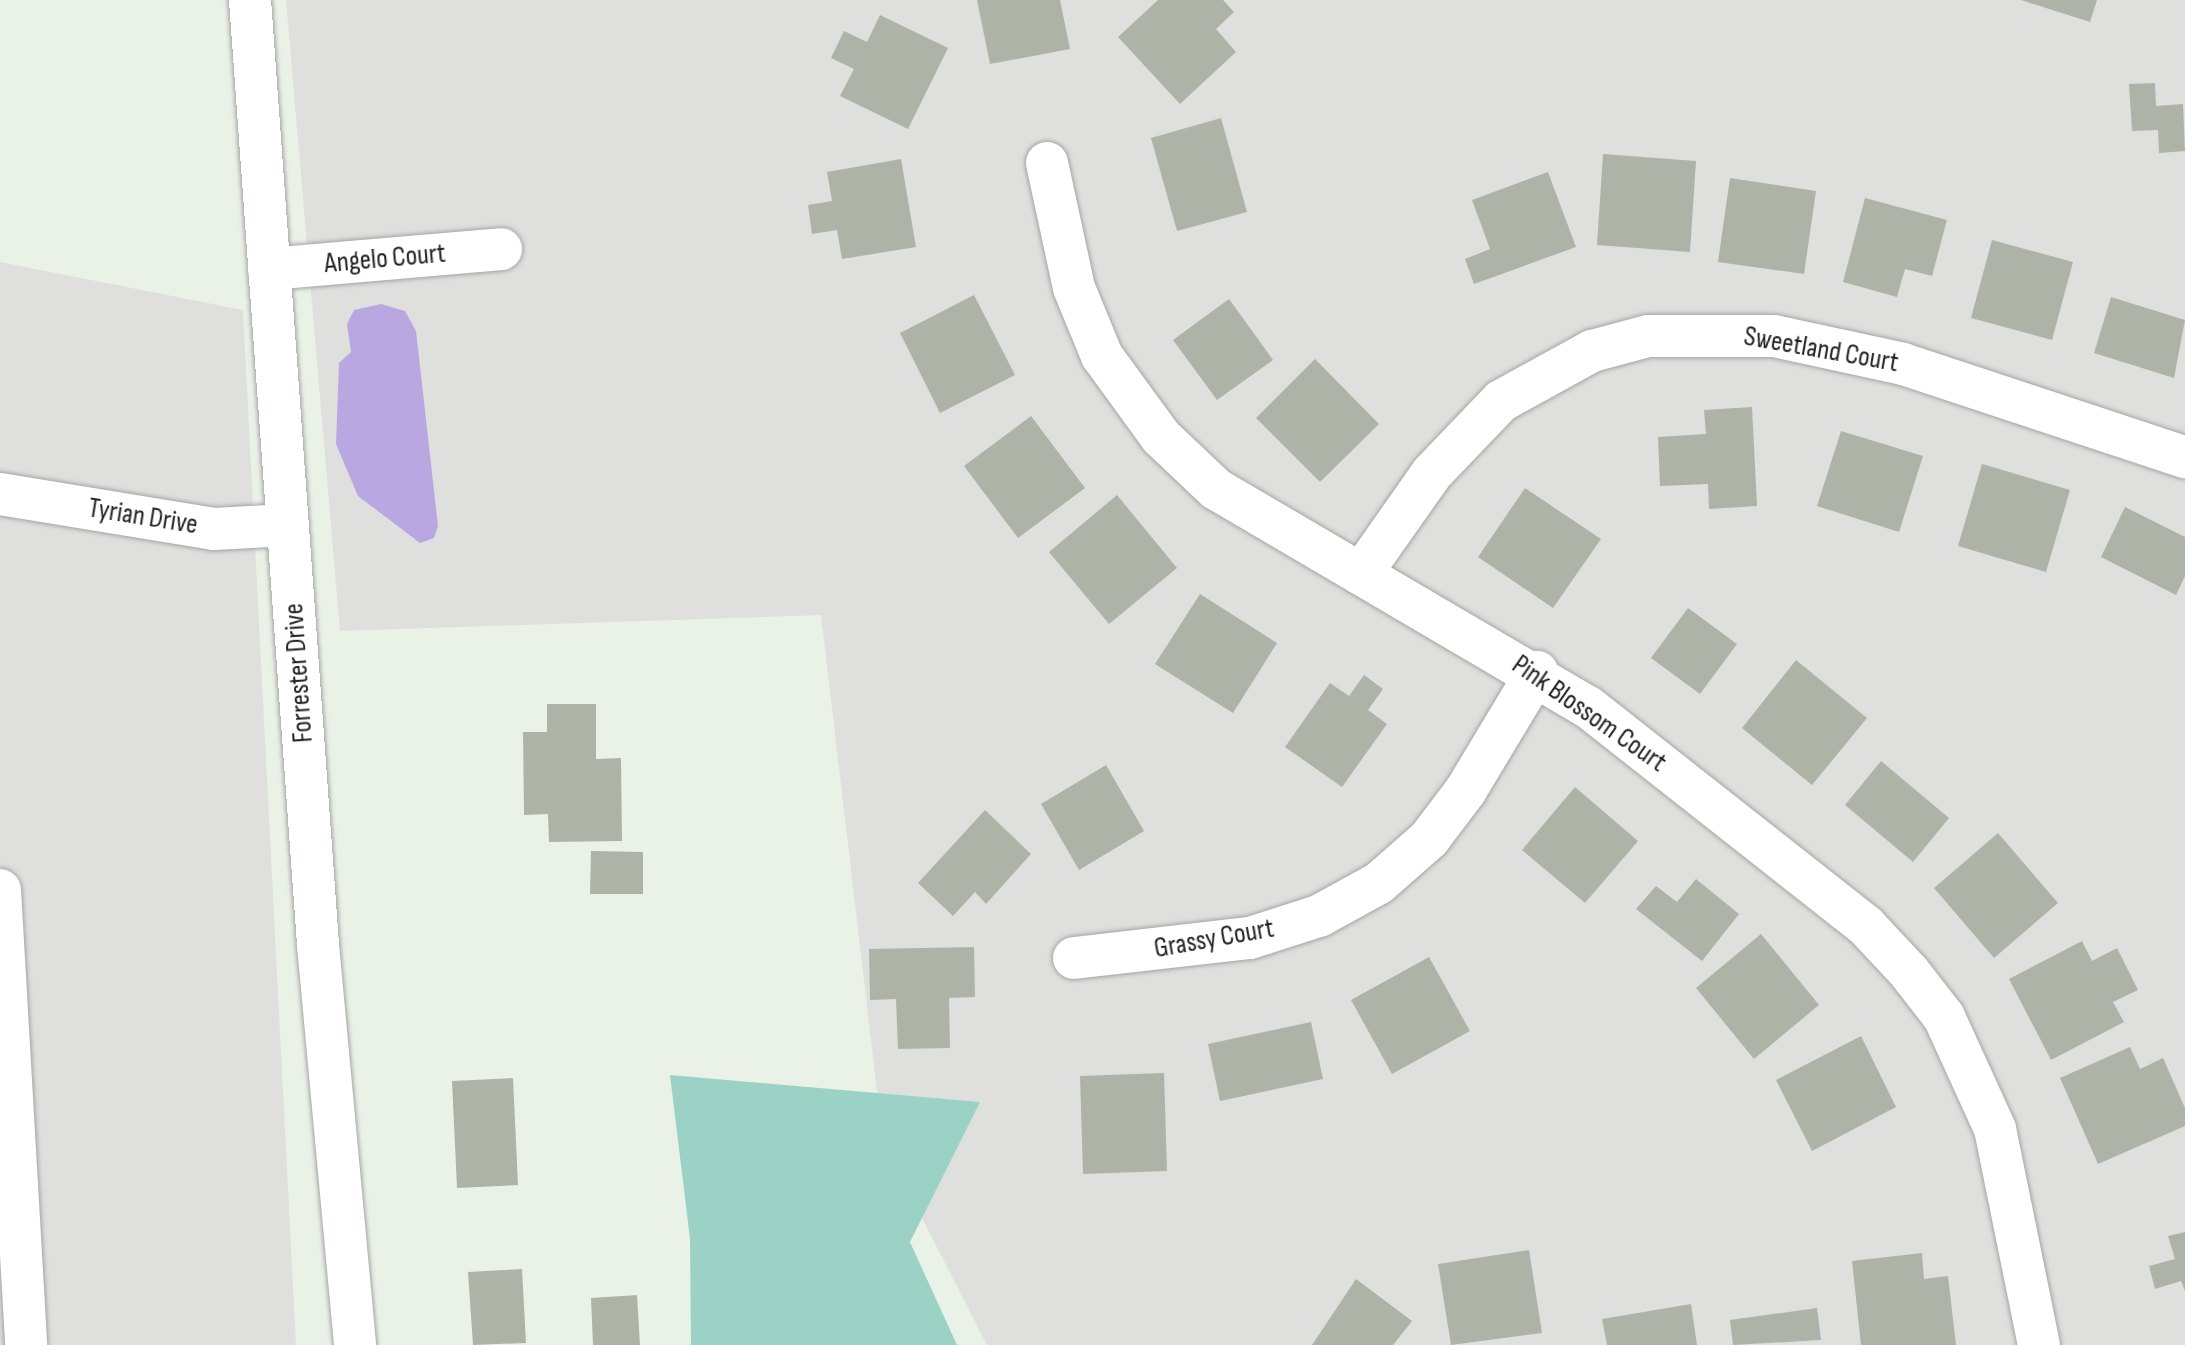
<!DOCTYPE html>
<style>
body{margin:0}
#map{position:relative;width:2185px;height:1345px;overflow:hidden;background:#eaf2e8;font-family:"Sofia Sans Condensed",sans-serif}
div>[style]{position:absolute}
.residential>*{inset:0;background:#dfdfde}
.forest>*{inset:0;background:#9bd2c5}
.water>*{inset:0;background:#b8a7e0}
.building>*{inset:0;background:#adb4a7}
.roads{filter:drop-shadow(0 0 2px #a5a5a5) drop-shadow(0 0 2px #a5a5a5)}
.minor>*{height:42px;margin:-21px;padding:0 21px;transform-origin:21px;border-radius:21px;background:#fff}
span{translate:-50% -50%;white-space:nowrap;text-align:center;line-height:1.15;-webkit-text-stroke:10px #fff;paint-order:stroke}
.street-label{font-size:28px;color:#212121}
</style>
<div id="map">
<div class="residential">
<i style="clip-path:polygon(286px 0,2185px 0,2185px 1345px,987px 1345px,883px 1142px,821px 615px,340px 631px)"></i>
<i style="clip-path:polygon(0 262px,243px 310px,296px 1345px,0 1345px)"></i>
</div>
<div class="forest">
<i style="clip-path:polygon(670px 1075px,980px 1102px,910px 1242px,957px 1345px,691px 1345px,690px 1239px)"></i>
</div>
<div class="water">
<i style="clip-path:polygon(381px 304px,405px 311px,416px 331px,438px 526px,434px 538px,420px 543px,358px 496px,336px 444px,339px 363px,351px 352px,347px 324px,354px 310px)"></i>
</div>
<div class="building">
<i style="clip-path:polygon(977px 0,1060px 0,1070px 49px,990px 64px)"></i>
<i style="clip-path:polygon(1158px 0,1223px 0,1234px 12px,1216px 29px,1236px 52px,1180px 104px,1118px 37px)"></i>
<i style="clip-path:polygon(2021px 0,2097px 0,2090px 22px)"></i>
<i style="clip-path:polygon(880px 15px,948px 48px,908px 129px,840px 96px,854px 69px,831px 58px,844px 31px,867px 42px)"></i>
<i style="clip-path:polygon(2155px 83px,2156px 106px,2183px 104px,2185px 151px,2159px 153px,2158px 130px,2132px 131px,2129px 84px)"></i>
<i style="clip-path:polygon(1221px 118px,1247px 212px,1177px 231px,1151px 138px)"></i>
<i style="clip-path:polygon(1603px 154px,1696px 161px,1690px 252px,1597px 245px)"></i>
<i style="clip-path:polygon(901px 159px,916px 247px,842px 259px,837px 230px,812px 234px,808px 205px,832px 201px,827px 172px)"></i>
<i style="clip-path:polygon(1548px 172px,1576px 247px,1474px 284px,1465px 259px,1490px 249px,1472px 200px)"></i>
<i style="clip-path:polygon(1730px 178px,1816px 191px,1804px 274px,1718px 262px)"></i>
<i style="clip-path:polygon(1865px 198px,1947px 220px,1932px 276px,1905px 269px,1897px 297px,1843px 282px)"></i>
<i style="clip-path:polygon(1992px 240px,2073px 262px,2052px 340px,1971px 318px)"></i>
<i style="clip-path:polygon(974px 295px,1015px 375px,940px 413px,900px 333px)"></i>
<i style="clip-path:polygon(2111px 297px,2185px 320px,2174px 378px,2094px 353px)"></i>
<i style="clip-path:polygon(1229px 299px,1273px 360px,1217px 400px,1173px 340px)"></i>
<i style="clip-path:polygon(1315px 359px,1379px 424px,1320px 482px,1256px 418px)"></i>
<i style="clip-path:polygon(1752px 407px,1757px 506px,1709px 509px,1708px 484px,1660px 486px,1658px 437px,1706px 434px,1704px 410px)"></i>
<i style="clip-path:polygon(1031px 416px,1085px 488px,1018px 538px,964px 466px)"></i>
<i style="clip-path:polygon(1841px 431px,1923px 456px,1899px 532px,1817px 506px)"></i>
<i style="clip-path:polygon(1982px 464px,2070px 490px,2046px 572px,1958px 546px)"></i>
<i style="clip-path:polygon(1525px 488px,1601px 539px,1553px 608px,1478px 557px)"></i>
<i style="clip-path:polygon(1117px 495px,1177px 568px,1109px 624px,1049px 552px)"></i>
<i style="clip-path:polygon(2125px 507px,2185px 537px,2185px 576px,2176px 595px,2101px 557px)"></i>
<i style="clip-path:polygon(1200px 594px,1277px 643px,1233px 713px,1155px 664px)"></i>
<i style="clip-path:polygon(1688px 608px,1737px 644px,1700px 694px,1651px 658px)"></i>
<i style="clip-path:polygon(1796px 660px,1867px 718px,1812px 785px,1742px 728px)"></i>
<i style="clip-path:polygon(1364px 675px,1383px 689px,1368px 710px,1387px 724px,1342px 787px,1285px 747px,1330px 683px,1349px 696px)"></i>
<i style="clip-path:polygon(547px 704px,596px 704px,596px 759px,621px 758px,622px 841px,549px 842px,548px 814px,524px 815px,523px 732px,547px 732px)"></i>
<i style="clip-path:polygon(1881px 761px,1949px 818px,1913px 862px,1845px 805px)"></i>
<i style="clip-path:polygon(1106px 765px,1144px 831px,1079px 870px,1041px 804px)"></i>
<i style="clip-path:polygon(1575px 787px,1638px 841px,1585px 903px,1522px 850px)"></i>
<i style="clip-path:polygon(985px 810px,1031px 854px,986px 904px,975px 892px,953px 916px,918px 883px)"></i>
<i style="clip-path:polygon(1998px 833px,2058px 903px,1994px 958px,1934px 888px)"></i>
<i style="clip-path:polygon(591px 851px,643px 852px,643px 894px,590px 894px)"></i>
<i style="clip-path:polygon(1696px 879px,1739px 914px,1702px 961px,1636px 909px,1656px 886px,1677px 902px)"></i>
<i style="clip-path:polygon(1761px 934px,1819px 1005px,1754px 1059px,1696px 988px)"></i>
<i style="clip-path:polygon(2082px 941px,2092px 961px,2117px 948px,2138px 990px,2113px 1002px,2124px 1022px,2051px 1060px,2009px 979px)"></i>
<i style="clip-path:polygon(974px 947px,975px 997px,949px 998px,950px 1048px,898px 1049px,896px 999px,870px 1000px,869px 949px)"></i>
<i style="clip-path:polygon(1429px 957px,1470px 1031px,1392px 1074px,1351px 1000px)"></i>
<i style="clip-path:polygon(1311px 1022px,1323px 1079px,1220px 1101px,1208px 1044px)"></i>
<i style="clip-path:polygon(1861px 1036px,1896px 1107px,1812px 1151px,1776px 1080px)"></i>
<i style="clip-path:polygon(2130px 1047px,2140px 1069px,2163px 1058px,2185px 1108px,2185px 1126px,2098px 1164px,2060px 1078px)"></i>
<i style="clip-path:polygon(1164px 1073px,1167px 1171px,1083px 1174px,1080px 1076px)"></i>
<i style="clip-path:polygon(513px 1078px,518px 1185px,457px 1188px,452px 1081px)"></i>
<i style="clip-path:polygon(2185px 1232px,2185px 1291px,2181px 1281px,2155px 1289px,2149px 1266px,2175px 1259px,2168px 1236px)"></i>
<i style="clip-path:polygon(1529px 1250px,1542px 1333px,1451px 1345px,1438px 1264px)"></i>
<i style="clip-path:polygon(1922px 1253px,1924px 1279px,1948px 1276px,1956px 1345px,1861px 1345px,1852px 1261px)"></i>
<i style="clip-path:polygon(522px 1269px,526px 1343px,473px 1345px,468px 1272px)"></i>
<i style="clip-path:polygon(1356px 1279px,1412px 1321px,1393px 1345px,1312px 1345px)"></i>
<i style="clip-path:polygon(637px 1295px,640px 1345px,593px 1345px,591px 1298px)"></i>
<i style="clip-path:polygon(1691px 1304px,1697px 1345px,1607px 1345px,1602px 1319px)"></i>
<i style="clip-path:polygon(1817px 1308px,1821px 1340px,1733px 1345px,1730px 1320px)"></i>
</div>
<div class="roads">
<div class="minor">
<i style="left:250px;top:0;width:947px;rotate:85.88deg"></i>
<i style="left:318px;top:945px;width:402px;rotate:84.7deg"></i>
<i style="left:1047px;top:163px;width:128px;rotate:77.8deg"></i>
<i style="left:1074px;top:288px;width:74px;rotate:67.6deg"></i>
<i style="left:1102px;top:356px;width:100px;rotate:53.9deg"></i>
<i style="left:1161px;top:437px;width:76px;rotate:43.4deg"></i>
<i style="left:1216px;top:489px;width:431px;rotate:30.4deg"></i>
<i style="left:1588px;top:707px;width:354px;rotate:38.2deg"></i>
<i style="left:1866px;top:926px;width:63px;rotate:46.9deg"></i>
<i style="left:1909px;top:972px;width:57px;rotate:52.1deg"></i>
<i style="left:1944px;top:1017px;width:123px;rotate:65.5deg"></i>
<i style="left:1995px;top:1129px;width:220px;rotate:78.5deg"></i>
<i style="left:269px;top:269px;width:233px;rotate:-4.9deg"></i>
<i style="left:0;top:494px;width:217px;rotate:9.3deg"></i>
<i style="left:214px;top:529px;width:73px;rotate:-3.1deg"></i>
<i style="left:1361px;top:574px;width:123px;rotate:-54.9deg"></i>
<i style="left:1432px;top:473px;width:100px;rotate:-46.2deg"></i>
<i style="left:1501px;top:401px;width:104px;rotate:-28.8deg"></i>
<i style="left:1592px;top:351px;width:58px;rotate:-15deg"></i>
<i style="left:1648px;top:336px;width:126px"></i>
<i style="left:1774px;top:336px;width:132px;rotate:12.2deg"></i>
<i style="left:1903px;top:364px;width:297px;rotate:18.3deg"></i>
<i style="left:0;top:890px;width:456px;rotate:86.7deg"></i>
<i style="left:1074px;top:958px;width:177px;rotate:-6.5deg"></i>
<i style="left:1250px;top:938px;width:72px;rotate:-17.7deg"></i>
<i style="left:1319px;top:916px;width:68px;rotate:-28.8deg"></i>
<i style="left:1379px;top:883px;width:67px;rotate:-41.3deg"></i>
<i style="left:1429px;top:839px;width:61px;rotate:-52.9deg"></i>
<i style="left:1466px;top:790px;width:138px;rotate:-59deg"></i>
</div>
</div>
<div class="street-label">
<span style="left:385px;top:259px;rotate:-5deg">Angelo Court</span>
<span style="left:1821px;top:350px;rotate:10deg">Sweetland Court</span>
<span style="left:143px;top:517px;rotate:9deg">Tyrian Drive</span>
<span style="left:299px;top:673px;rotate:-94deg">Forrester Drive</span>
<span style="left:1589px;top:714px;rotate:35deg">Pink Blossom Court</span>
<span style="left:1214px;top:939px;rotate:-10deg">Grassy Court</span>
</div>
</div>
